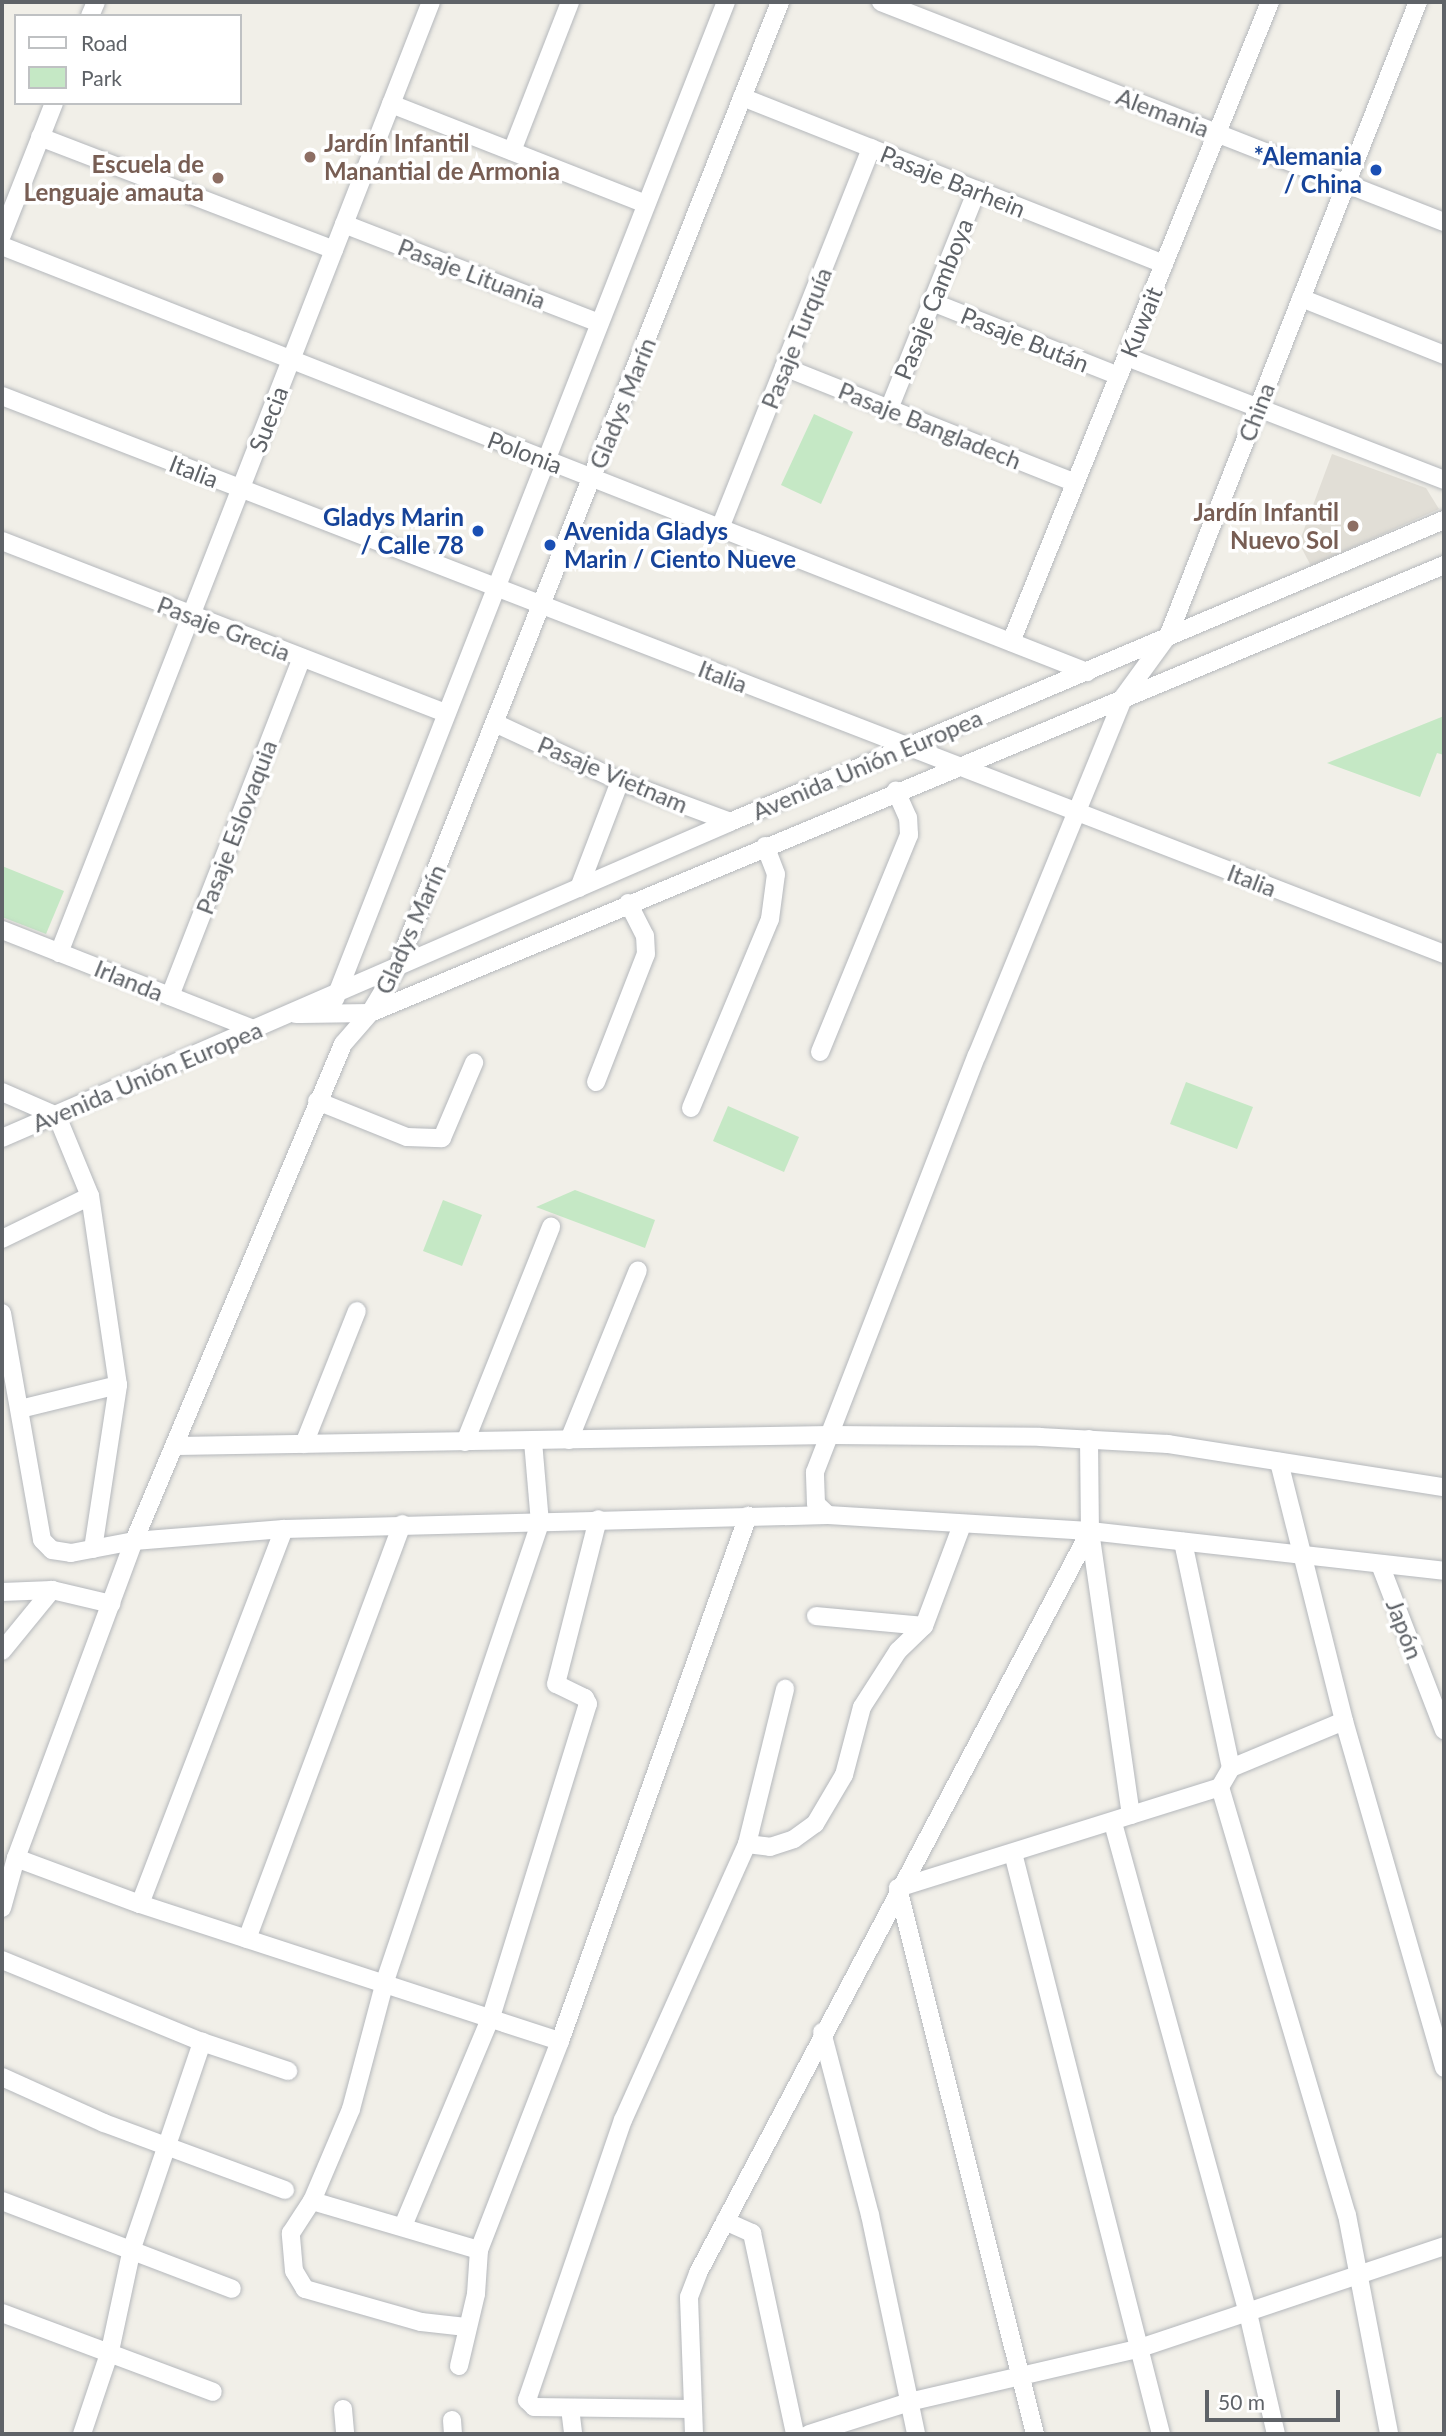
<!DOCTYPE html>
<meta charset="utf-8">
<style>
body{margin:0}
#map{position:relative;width:1446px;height:2436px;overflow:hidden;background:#f1efe8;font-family:Lato,sans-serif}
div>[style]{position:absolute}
.education>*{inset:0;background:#e1ded6}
.green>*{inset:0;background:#c5e8c5}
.roads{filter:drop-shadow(0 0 2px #b5b8bc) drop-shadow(0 0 2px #b5b8bc)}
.minor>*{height:18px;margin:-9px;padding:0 9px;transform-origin:9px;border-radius:9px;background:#fff}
.dots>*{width:19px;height:19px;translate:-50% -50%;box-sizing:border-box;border:4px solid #fff;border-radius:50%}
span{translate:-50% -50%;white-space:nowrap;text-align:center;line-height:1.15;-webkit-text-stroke:7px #fff;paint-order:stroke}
.street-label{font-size:24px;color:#5f6368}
.education-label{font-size:24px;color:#785e54;font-weight:700}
.left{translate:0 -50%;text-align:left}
.right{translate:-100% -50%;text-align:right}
.transit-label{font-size:24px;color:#164399;font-weight:700}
.frame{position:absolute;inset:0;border:4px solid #5f6368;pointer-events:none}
.legend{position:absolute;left:14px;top:14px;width:228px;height:91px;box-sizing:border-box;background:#fff;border:2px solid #bfc1c3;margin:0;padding:9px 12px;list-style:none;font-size:21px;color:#5f6368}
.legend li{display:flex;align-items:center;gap:14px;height:35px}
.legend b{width:35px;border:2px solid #bfc1c3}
.scale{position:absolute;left:1205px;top:2390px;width:135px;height:32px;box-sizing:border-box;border:4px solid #5f6368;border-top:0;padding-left:9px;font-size:21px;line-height:24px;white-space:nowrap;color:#5f6368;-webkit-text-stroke:5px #fff;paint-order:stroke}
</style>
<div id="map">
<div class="education">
<i style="clip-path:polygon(1332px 454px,1426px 488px,1439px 509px,1311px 566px,1299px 543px)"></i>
</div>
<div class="green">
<i style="clip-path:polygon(814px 414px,853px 432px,821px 504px,781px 485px)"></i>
<i style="clip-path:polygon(1444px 716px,1444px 755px,1437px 753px,1420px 797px,1327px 763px)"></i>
<i style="clip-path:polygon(2px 866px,64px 891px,46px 934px,2px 917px)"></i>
<i style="clip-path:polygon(1186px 1082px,1253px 1107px,1237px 1149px,1170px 1124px)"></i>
<i style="clip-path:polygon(728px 1106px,799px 1137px,784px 1172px,713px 1141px)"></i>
<i style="clip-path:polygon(575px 1190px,655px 1220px,645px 1248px,536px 1207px)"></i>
<i style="clip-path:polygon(443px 1200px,482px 1215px,462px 1266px,423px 1251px)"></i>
</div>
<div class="roads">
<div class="minor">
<i style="left:881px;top:2px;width:604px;rotate:21.34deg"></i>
<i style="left:90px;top:16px;width:15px;rotate:-67deg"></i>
<i style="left:742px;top:97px;width:454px;rotate:21.6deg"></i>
<i style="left:391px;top:104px;width:274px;rotate:21.4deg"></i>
<i style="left:40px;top:137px;width:315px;rotate:21deg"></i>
<i style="left:512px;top:151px;width:160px;rotate:-68.7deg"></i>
<i style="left:344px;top:224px;width:274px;rotate:21.2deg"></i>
<i style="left:2px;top:235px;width:142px;rotate:-68.5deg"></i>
<i style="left:2px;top:246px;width:1166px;rotate:21.44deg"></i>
<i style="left:1301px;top:298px;width:154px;rotate:21.7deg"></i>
<i style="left:932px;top:302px;width:201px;rotate:21.6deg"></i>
<i style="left:1127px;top:357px;width:340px;rotate:21.2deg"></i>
<i style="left:784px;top:367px;width:313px;rotate:21.7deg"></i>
<i style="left:2px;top:396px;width:1546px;rotate:21.15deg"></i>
<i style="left:889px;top:409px;width:236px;rotate:-68.1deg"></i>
<i style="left:720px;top:528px;width:409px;rotate:-68.3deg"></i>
<i style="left:2px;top:541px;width:476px;rotate:21.2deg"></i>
<i style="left:1011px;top:642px;width:690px;rotate:-67.97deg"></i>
<i style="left:497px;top:724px;width:136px;rotate:24.9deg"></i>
<i style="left:620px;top:781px;width:117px;rotate:20.4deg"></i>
<i style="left:579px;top:888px;width:115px;rotate:-69deg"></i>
<i style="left:2px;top:930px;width:273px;rotate:21.5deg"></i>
<i style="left:59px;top:953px;width:1021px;rotate:-68.64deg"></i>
<i style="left:170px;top:996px;width:363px;rotate:-68.7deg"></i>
<i style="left:335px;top:999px;width:1071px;rotate:-68.59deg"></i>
<i style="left:296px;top:1014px;width:74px;rotate:-0.8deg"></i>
<i style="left:370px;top:1013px;width:1164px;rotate:-22.64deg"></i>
<i style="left:820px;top:1052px;width:235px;rotate:-67.7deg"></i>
<i style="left:909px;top:835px;width:17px;rotate:-93deg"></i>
<i style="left:908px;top:818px;width:30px;rotate:-114deg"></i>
<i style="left:596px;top:1082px;width:137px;rotate:-68.7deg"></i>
<i style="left:646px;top:954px;width:18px;rotate:-93deg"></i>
<i style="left:645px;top:936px;width:37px;rotate:-117deg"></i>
<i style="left:2px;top:1092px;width:60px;rotate:23.6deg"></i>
<i style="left:317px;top:1101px;width:97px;rotate:21.8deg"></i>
<i style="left:407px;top:1137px;width:35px;rotate:2deg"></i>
<i style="left:442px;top:1138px;width:82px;rotate:-66.9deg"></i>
<i style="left:691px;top:1108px;width:205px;rotate:-67.3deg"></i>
<i style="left:770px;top:919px;width:45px;rotate:-82.4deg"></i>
<i style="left:776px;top:874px;width:30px;rotate:-111deg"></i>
<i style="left:2px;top:1138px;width:794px;rotate:-23.46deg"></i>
<i style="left:730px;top:822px;width:775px;rotate:-22.93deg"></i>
<i style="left:2px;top:1239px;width:98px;rotate:-26deg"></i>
<i style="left:2px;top:1313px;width:230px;rotate:80deg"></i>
<i style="left:42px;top:1540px;width:14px;rotate:45deg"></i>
<i style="left:52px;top:1550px;width:19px;rotate:9deg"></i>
<i style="left:71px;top:1553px;width:64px;rotate:-10.8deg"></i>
<i style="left:134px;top:1541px;width:150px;rotate:-4.6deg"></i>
<i style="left:284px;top:1529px;width:544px;rotate:-1.47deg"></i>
<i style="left:828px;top:1515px;width:262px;rotate:3.5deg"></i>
<i style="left:1090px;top:1531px;width:356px;rotate:6.4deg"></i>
<i style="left:20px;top:1409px;width:101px;rotate:-13.8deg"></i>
<i style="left:118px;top:1385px;width:191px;rotate:-98.4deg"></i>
<i style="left:90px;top:1196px;width:87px;rotate:-112.4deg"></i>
<i style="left:1089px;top:1439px;width:92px;rotate:89.4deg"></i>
<i style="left:1090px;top:1531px;width:287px;rotate:81.8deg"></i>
<i style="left:569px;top:1440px;width:183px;rotate:-67.9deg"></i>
<i style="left:465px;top:1442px;width:232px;rotate:-68.2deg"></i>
<i style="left:304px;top:1444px;width:143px;rotate:-68.3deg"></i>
<i style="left:177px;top:1446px;width:654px;rotate:-0.96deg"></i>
<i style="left:831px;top:1435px;width:209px;rotate:0.5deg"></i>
<i style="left:1040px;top:1437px;width:128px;rotate:3.1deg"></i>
<i style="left:1168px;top:1444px;width:279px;rotate:8.9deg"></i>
<i style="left:1279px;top:1462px;width:267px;rotate:75.9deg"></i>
<i style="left:1344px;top:1721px;width:361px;rotate:73.9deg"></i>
<i style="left:828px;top:1515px;width:16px;rotate:-137deg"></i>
<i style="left:816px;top:1504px;width:32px;rotate:-92deg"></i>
<i style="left:815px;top:1472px;width:447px;rotate:-68.8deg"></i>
<i style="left:977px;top:1055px;width:388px;rotate:-67.7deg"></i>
<i style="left:1124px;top:696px;width:77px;rotate:-54deg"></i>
<i style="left:1169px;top:634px;width:679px;rotate:-68.5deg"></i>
<i style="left:1183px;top:1542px;width:231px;rotate:78deg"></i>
<i style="left:93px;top:1549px;width:166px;rotate:-81.3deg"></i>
<i style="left:1381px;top:1567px;width:175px;rotate:68.9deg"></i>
<i style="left:2px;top:1592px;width:50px;rotate:-2.3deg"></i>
<i style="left:52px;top:1590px;width:61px;rotate:13.3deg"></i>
<i style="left:816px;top:1616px;width:108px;rotate:5.3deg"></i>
<i style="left:2px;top:1651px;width:79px;rotate:-50.7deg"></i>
<i style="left:1220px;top:1787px;width:446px;rotate:73.5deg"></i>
<i style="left:1347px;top:2215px;width:223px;rotate:79.1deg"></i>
<i style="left:1113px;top:1823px;width:508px;rotate:74.6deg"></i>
<i style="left:1248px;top:2313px;width:124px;rotate:77deg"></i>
<i style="left:747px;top:1844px;width:23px;rotate:7deg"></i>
<i style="left:770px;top:1847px;width:25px;rotate:-18deg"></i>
<i style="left:794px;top:1839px;width:26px;rotate:-36deg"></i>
<i style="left:815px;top:1824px;width:57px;rotate:-59.4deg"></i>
<i style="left:844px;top:1775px;width:70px;rotate:-75.2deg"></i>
<i style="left:862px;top:1707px;width:67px;rotate:-57.3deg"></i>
<i style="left:898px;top:1651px;width:36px;rotate:-44deg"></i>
<i style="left:924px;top:1626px;width:108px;rotate:-69.4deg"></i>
<i style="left:1013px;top:1853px;width:600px;rotate:75.71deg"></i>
<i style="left:16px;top:1858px;width:132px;rotate:20.4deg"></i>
<i style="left:140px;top:1904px;width:442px;rotate:18.1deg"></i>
<i style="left:140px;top:1904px;width:402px;rotate:-69deg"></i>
<i style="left:2px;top:1908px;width:52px;rotate:-74.4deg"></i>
<i style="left:16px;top:1858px;width:338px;rotate:-69.6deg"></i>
<i style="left:134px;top:1541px;width:539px;rotate:-67.19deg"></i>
<i style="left:343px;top:1044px;width:41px;rotate:-48.9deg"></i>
<i style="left:370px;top:1013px;width:52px;rotate:-59deg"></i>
<i style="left:397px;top:968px;width:1039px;rotate:-68.37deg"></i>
<i style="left:247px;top:1939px;width:443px;rotate:-69.5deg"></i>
<i style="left:2px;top:1960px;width:216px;rotate:22.3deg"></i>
<i style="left:202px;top:2042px;width:91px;rotate:18.6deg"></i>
<i style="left:822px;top:2032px;width:189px;rotate:75.3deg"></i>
<i style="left:870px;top:2215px;width:224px;rotate:78.1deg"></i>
<i style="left:2px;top:2077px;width:112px;rotate:24.3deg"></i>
<i style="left:104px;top:2123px;width:193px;rotate:20.3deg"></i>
<i style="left:2px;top:2201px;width:246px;rotate:20.9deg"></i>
<i style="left:312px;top:2201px;width:174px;rotate:16.4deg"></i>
<i style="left:725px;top:2221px;width:30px;rotate:24deg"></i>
<i style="left:752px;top:2233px;width:206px;rotate:77.9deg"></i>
<i style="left:403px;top:2226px;width:227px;rotate:-67.2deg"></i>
<i style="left:491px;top:2017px;width:328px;rotate:-72.8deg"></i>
<i style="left:588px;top:1704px;width:7px;rotate:-117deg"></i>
<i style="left:585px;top:1698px;width:32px;rotate:-154deg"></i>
<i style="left:556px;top:1684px;width:170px;rotate:-75.7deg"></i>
<i style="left:2px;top:2313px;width:225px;rotate:20.5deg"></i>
<i style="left:466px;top:2327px;width:45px;rotate:-173.7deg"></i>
<i style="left:421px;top:2322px;width:121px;rotate:-164.1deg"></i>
<i style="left:305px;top:2289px;width:21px;rotate:-121deg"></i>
<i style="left:294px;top:2271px;width:38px;rotate:-95deg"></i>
<i style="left:291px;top:2233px;width:38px;rotate:-57deg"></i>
<i style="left:312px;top:2201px;width:100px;rotate:-67deg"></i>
<i style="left:351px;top:2109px;width:132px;rotate:-75.1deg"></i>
<i style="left:385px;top:1981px;width:484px;rotate:-71.3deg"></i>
<i style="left:540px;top:1523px;width:82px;rotate:-94.9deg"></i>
<i style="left:459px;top:2366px;width:74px;rotate:-76.7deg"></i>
<i style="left:476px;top:2294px;width:44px;rotate:-86.1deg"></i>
<i style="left:479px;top:2250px;width:224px;rotate:-68.8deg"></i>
<i style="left:560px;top:2041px;width:558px;rotate:-70.3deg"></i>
<i style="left:570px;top:2408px;width:26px;rotate:83deg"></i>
<i style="left:343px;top:2409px;width:25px;rotate:85deg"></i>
<i style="left:691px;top:2409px;width:157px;rotate:-179.3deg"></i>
<i style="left:534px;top:2407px;width:10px;rotate:-135deg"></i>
<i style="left:527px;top:2400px;width:296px;rotate:-71.1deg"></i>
<i style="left:623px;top:2120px;width:303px;rotate:-65.8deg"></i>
<i style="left:747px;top:1844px;width:160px;rotate:-76.2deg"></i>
<i style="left:452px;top:2420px;width:14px;rotate:86deg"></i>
<i style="left:82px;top:2434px;width:88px;rotate:-71.4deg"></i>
<i style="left:110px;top:2351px;width:105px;rotate:-77.9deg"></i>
<i style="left:132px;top:2248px;width:218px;rotate:-71.2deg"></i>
<i style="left:694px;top:2434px;width:137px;rotate:-92.1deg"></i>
<i style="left:689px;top:2297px;width:26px;rotate:-69deg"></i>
<i style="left:698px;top:2273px;width:839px;rotate:-62.15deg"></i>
<i style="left:809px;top:2434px;width:105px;rotate:-17.7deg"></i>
<i style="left:909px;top:2402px;width:234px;rotate:-13.1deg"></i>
<i style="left:1137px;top:2349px;width:324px;rotate:-18.5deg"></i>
<i style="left:1035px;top:2434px;width:563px;rotate:-104.09deg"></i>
<i style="left:898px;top:1888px;width:337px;rotate:-17.4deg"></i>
<i style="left:1220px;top:1787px;width:22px;rotate:-60deg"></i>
<i style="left:1231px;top:1768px;width:122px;rotate:-22.6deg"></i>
</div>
</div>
<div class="dots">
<i style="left:310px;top:157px;background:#8d6e63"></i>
<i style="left:1376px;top:170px;background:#1a4fb4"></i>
<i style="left:218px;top:178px;background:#8d6e63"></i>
<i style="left:1353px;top:526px;background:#8d6e63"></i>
<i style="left:478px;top:531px;background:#1a4fb4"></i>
<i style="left:550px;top:545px;background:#1a4fb4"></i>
</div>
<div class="street-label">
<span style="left:1163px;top:112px;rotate:21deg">Alemania</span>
<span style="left:953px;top:181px;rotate:22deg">Pasaje Barhein</span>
<span style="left:472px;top:273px;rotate:21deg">Pasaje Lituania</span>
<span style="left:933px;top:299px;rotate:-68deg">Pasaje Camboya</span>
<span style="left:1141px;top:322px;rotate:-68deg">Kuwait</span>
<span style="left:796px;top:338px;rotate:-68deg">Pasaje Turquía</span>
<span style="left:1025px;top:339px;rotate:22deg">Pasaje Bután</span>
<span style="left:622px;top:403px;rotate:-68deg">Gladys Marín</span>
<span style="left:1256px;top:412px;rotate:-69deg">China</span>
<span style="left:268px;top:419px;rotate:-69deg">Suecia</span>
<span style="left:930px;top:425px;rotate:22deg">Pasaje Bangladech</span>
<span style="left:525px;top:452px;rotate:21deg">Polonia</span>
<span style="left:194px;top:471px;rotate:21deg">Italia</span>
<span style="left:224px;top:628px;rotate:21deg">Pasaje Grecia</span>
<span style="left:723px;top:676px;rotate:21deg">Italia</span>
<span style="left:867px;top:764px;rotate:-23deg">Avenida Unión Europea</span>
<span style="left:613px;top:774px;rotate:23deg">Pasaje Vietnam</span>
<span style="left:236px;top:827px;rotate:-69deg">Pasaje Eslovaquia</span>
<span style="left:1252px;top:880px;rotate:21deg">Italia</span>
<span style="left:410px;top:929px;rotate:-66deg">Gladys Marín</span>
<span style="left:129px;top:980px;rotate:22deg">Irlanda</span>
<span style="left:147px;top:1076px;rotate:-23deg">Avenida Unión Europea</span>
<span style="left:1405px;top:1629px;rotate:69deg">Japón</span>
</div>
<div class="education-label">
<span class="left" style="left:324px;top:157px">Jardín Infantil<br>Manantial de Armonia</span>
<span class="right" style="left:204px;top:178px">Escuela de<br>Lenguaje amauta</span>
<span class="right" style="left:1339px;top:526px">Jardín Infantil<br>Nuevo Sol</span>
</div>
<div class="transit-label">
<span class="right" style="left:1362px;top:170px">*Alemania<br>/ China</span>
<span class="right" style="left:464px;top:531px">Gladys Marin<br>/ Calle 78</span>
<span class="left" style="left:564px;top:545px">Avenida Gladys<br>Marin / Ciento Nueve</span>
</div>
<div class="frame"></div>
<ul class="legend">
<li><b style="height:9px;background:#fff"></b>Road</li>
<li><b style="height:19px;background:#c5e8c5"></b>Park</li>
</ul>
<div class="scale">50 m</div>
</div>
